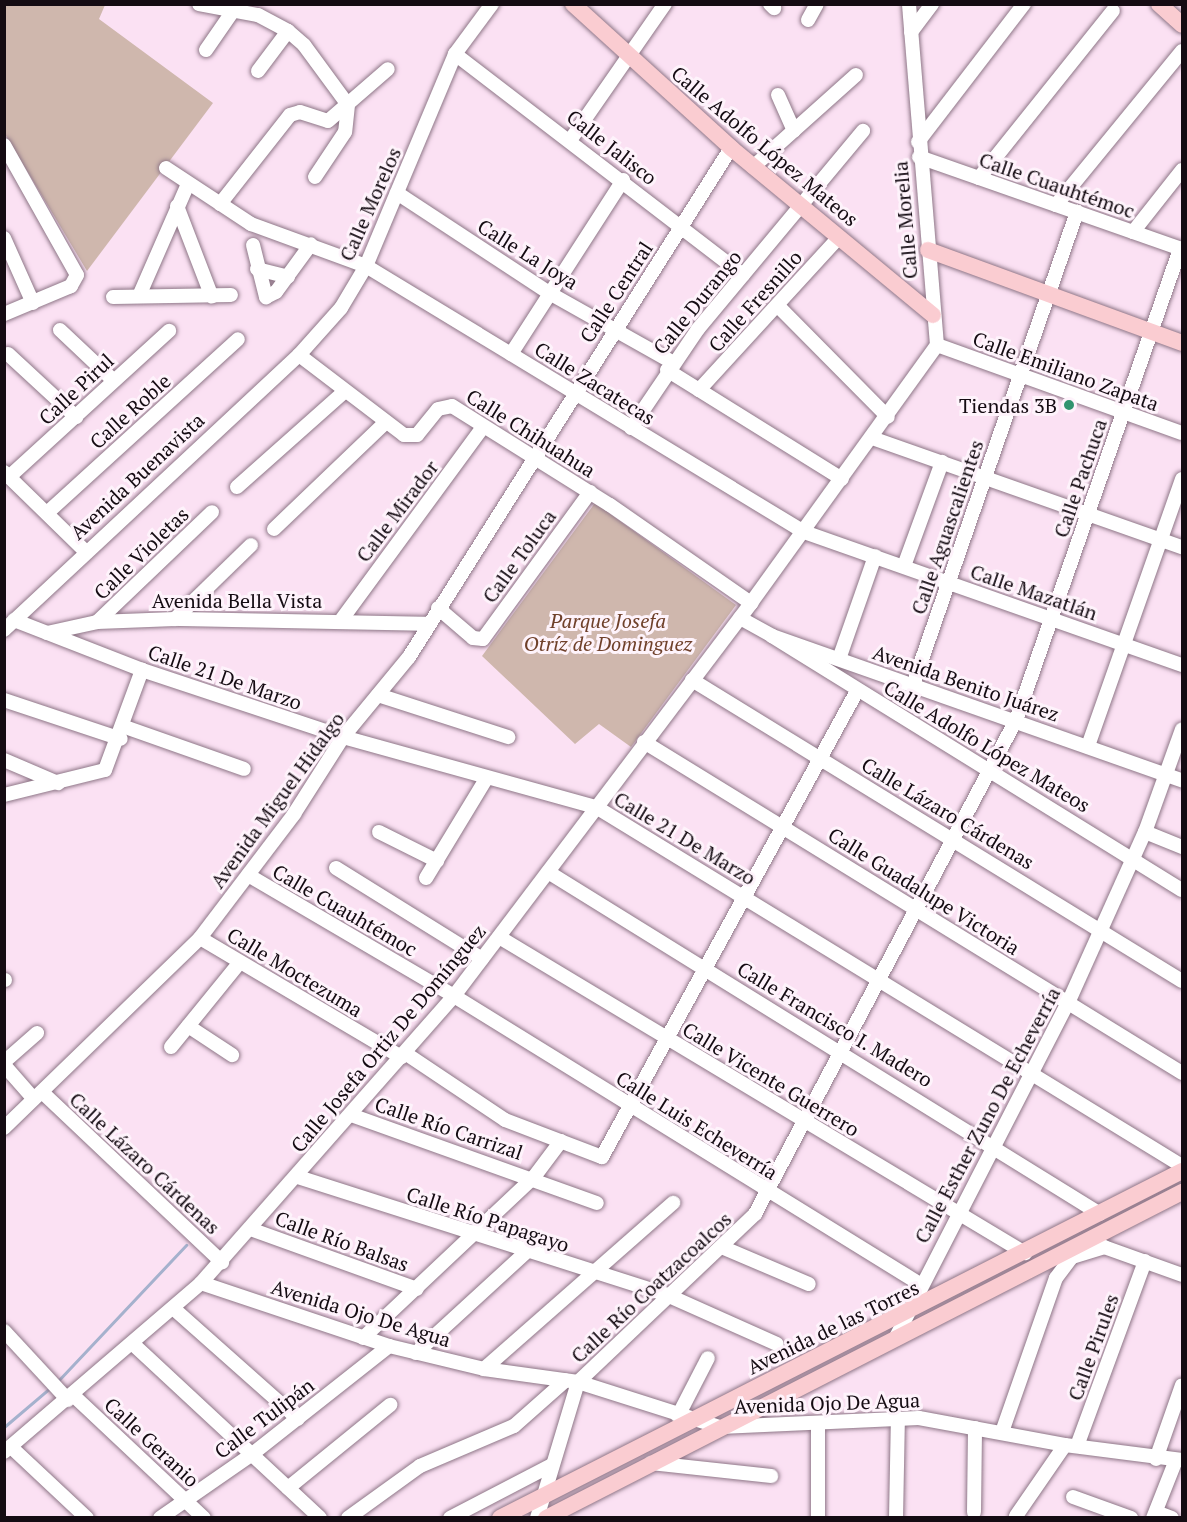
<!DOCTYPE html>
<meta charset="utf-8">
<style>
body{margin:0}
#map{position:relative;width:1187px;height:1522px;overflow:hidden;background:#fbe1f3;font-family:"PT Serif",serif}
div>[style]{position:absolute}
.green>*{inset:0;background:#cfb7ad}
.stream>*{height:3px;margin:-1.5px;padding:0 1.5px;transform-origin:1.5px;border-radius:1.5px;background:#a5b1cd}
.roads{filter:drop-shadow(0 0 2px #8e7687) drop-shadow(0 0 2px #8e7687)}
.minor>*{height:14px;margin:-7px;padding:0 7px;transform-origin:7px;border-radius:7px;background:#fff}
.major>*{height:16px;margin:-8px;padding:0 8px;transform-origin:8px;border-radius:8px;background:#faccd1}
.dots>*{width:16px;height:16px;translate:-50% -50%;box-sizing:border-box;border:3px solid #fef3fb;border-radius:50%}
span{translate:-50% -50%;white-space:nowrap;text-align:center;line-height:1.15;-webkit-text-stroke:6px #fef3fb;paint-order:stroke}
.street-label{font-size:20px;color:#140b12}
.poi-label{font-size:20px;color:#140b12}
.right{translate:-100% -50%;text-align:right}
.park-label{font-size:20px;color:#6f402a;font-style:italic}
.frame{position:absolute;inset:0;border:6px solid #140b12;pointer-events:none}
</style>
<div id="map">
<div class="green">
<i style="clip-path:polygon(5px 5px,105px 5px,99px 19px,213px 103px,87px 271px,5px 134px)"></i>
<i style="clip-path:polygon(595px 503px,736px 605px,631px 747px,599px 724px,575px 744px,482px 656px)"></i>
</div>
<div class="stream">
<i style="left:56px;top:1383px;width:190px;rotate:-46.7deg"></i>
<i style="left:4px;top:1427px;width:62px;rotate:-40.4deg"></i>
</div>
<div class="roads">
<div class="minor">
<i style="left:199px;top:4px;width:60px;rotate:10.6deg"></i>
<i style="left:258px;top:15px;width:34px;rotate:28deg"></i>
<i style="left:288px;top:31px;width:21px;rotate:41deg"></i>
<i style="left:304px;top:45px;width:74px;rotate:53.7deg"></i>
<i style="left:348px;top:105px;width:27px;rotate:96deg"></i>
<i style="left:345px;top:132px;width:54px;rotate:123.7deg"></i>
<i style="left:770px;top:4px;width:6px;rotate:45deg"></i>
<i style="left:808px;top:20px;width:18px;rotate:-61deg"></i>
<i style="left:911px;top:32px;width:35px;rotate:-53deg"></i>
<i style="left:206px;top:50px;width:47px;rotate:-55.3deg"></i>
<i style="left:455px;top:54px;width:363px;rotate:37.5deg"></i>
<i style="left:258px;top:71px;width:50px;rotate:-53.1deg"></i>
<i style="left:778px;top:95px;width:39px;rotate:66deg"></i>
<i style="left:571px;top:139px;width:165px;rotate:-55.2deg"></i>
<i style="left:918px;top:142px;width:174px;rotate:-52.5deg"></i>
<i style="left:4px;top:145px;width:149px;rotate:60.7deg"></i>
<i style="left:77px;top:275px;width:13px;rotate:119deg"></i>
<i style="left:71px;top:286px;width:73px;rotate:157.3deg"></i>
<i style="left:919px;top:157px;width:279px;rotate:19.3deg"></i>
<i style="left:753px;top:167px;width:138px;rotate:-41.8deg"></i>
<i style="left:166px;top:168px;width:102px;rotate:33.4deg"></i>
<i style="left:251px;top:224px;width:122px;rotate:20.1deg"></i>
<i style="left:366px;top:266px;width:512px;rotate:31.27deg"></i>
<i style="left:804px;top:532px;width:401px;rotate:19.4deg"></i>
<i style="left:979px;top:178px;width:214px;rotate:-51.3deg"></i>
<i style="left:397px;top:193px;width:184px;rotate:33.3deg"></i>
<i style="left:551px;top:294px;width:139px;rotate:29.3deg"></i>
<i style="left:220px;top:204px;width:113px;rotate:-51.8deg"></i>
<i style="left:290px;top:115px;width:10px;rotate:-17deg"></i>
<i style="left:300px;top:112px;width:29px;rotate:18deg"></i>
<i style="left:328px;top:121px;width:79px;rotate:-40.9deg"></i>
<i style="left:1056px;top:205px;width:199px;rotate:-50.7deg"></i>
<i style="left:177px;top:206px;width:97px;rotate:69deg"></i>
<i style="left:1133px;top:232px;width:79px;rotate:-51.7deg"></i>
<i style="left:4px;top:238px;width:71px;rotate:66deg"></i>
<i style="left:253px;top:245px;width:54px;rotate:76deg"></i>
<i style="left:266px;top:297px;width:11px;rotate:-27deg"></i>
<i style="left:276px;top:292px;width:59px;rotate:-53.9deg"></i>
<i style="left:257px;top:269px;width:32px;rotate:14deg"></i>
<i style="left:139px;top:296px;width:122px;rotate:-66.4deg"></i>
<i style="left:113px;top:297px;width:118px;rotate:-1deg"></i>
<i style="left:778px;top:306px;width:156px;rotate:45.3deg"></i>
<i style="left:60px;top:330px;width:73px;rotate:43.3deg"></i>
<i style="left:937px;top:345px;width:260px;rotate:19.8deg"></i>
<i style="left:8px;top:354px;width:93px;rotate:42.8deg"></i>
<i style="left:511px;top:354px;width:207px;rotate:-57.2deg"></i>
<i style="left:299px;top:355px;width:132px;rotate:37.3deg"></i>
<i style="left:404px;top:435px;width:13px"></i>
<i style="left:417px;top:435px;width:33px;rotate:-51deg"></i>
<i style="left:438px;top:409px;width:14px;rotate:-12deg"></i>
<i style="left:452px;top:406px;width:186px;rotate:32.1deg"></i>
<i style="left:610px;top:505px;width:172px;rotate:34.8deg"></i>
<i style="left:667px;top:370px;width:206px;rotate:31.9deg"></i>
<i style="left:699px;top:390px;width:207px;rotate:-47.5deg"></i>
<i style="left:631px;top:428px;width:120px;rotate:-55.9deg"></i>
<i style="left:698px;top:329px;width:258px;rotate:-50.2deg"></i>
<i style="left:872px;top:438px;width:329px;rotate:19.4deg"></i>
<i style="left:4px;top:472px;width:115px;rotate:44.3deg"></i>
<i style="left:9px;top:477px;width:217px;rotate:-42.4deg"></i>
<i style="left:237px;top:487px;width:143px;rotate:-41.6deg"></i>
<i style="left:47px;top:513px;width:258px;rotate:-42.3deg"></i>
<i style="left:274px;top:529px;width:155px;rotate:-43.7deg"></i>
<i style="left:904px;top:566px;width:111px;rotate:-69.9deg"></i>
<i style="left:438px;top:608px;width:46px;rotate:40.6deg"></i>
<i style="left:473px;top:638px;width:10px;rotate:6deg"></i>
<i style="left:483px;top:639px;width:182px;rotate:-53.9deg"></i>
<i style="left:740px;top:618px;width:37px;rotate:29deg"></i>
<i style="left:772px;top:636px;width:435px;rotate:19.4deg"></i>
<i style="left:175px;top:619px;width:106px;rotate:-44.2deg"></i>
<i style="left:342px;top:619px;width:238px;rotate:-53.7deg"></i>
<i style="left:14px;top:620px;width:137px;rotate:21.3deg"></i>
<i style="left:142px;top:670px;width:212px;rotate:18.4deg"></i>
<i style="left:343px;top:737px;width:263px;rotate:15.5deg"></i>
<i style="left:596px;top:807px;width:687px;rotate:31.49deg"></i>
<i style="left:97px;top:622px;width:159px;rotate:-43.7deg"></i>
<i style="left:4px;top:630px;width:403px;rotate:-43deg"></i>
<i style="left:299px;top:355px;width:63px;rotate:-48.2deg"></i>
<i style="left:341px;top:308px;width:49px;rotate:-59.2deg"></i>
<i style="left:366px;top:266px;width:230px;rotate:-67.2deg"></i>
<i style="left:455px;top:54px;width:62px;rotate:-53.5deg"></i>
<i style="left:47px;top:633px;width:51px;rotate:-12.4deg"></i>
<i style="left:97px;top:622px;width:78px;rotate:-2.2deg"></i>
<i style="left:175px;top:619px;width:254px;rotate:1.1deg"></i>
<i style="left:772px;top:636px;width:482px;rotate:31.8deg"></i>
<i style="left:839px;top:659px;width:109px;rotate:-70.7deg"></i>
<i style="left:692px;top:680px;width:575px;rotate:31.56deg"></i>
<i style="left:913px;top:685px;width:501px;rotate:-70.88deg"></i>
<i style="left:378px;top:695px;width:137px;rotate:17.9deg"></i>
<i style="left:4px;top:700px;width:123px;rotate:18.4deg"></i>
<i style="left:125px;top:727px;width:126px;rotate:19.4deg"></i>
<i style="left:644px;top:742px;width:632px;rotate:31.6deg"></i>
<i style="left:1088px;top:746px;width:283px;rotate:-70.6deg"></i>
<i style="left:4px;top:760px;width:59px;rotate:23.1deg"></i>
<i style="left:4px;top:795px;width:104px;rotate:-13.9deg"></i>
<i style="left:105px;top:770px;width:107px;rotate:-69.7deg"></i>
<i style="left:379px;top:832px;width:65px;rotate:26.6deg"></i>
<i style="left:1145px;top:832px;width:40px;rotate:22deg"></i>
<i style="left:336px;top:868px;width:172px;rotate:31.9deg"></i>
<i style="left:548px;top:872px;width:649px;rotate:31.78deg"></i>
<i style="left:248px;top:875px;width:239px;rotate:30.4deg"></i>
<i style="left:454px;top:996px;width:548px;rotate:31.72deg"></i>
<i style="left:426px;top:878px;width:116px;rotate:-58.8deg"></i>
<i style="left:499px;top:937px;width:614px;rotate:31deg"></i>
<i style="left:200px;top:938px;width:234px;rotate:30.6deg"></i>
<i style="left:4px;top:980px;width:1px"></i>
<i style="left:188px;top:1026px;width:53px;rotate:33.4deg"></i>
<i style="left:171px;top:1047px;width:109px;rotate:-50.9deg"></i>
<i style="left:405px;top:1053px;width:120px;rotate:33.8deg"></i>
<i style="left:505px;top:1120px;width:104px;rotate:20.9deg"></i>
<i style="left:602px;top:1157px;width:531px;rotate:-61.31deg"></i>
<i style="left:4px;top:1062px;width:44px;rotate:-41.3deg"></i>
<i style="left:4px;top:1065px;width:45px;rotate:48.6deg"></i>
<i style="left:42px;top:1092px;width:248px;rotate:43.4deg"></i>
<i style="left:351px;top:1115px;width:261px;rotate:19.7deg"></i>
<i style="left:4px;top:1128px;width:273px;rotate:-44.1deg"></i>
<i style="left:200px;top:938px;width:156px;rotate:-52.8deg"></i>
<i style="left:294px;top:814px;width:91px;rotate:-57.5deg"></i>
<i style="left:343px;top:737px;width:104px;rotate:-50.5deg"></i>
<i style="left:409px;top:657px;width:602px;rotate:-57.68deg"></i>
<i style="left:298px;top:1177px;width:387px;rotate:17.7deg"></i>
<i style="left:667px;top:1295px;width:120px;rotate:24deg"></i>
<i style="left:253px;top:1230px;width:174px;rotate:19.8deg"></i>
<i style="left:724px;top:1248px;width:92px;rotate:23deg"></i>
<i style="left:201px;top:1283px;width:198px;rotate:18.5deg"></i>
<i style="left:389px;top:1346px;width:98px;rotate:13.6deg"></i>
<i style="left:484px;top:1369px;width:95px;rotate:7.9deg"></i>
<i style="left:578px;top:1382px;width:149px;rotate:17.6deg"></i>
<i style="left:720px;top:1427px;width:199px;rotate:-2.6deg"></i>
<i style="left:919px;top:1418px;width:148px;rotate:10.5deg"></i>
<i style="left:1065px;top:1445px;width:118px;rotate:7.3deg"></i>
<i style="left:173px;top:1308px;width:167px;rotate:41.6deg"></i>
<i style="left:4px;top:1331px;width:94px;rotate:47.2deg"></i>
<i style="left:363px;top:1338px;width:235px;rotate:-43.3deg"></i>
<i style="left:534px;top:1177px;width:45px;rotate:-53.1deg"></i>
<i style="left:895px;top:1339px;width:378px;rotate:-62.8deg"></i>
<i style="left:1068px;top:1003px;width:188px;rotate:-65.8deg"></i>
<i style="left:1145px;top:832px;width:109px;rotate:-70.2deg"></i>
<i style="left:133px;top:1344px;width:255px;rotate:42.9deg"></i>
<i style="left:416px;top:1353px;width:148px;rotate:-42.5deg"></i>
<i style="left:484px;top:1369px;width:252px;rotate:-41.3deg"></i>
<i style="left:74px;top:1396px;width:178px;rotate:43.2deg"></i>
<i style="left:678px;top:1416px;width:65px;rotate:-62.7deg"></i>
<i style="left:1002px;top:1432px;width:163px;rotate:-70.7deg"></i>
<i style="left:1056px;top:1278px;width:26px;rotate:-53deg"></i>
<i style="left:1072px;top:1257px;width:34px;rotate:-17deg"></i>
<i style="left:1104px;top:1247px;width:83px;rotate:19.7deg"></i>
<i style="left:1077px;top:1446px;width:197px;rotate:-69.8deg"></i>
<i style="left:11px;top:1447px;width:104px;rotate:43.1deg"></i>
<i style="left:4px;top:1452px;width:260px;rotate:-40.6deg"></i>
<i style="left:201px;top:1283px;width:383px;rotate:-48.6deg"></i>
<i style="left:454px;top:996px;width:493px;rotate:-52.9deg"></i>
<i style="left:751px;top:603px;width:318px;rotate:-54.2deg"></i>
<i style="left:937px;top:345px;width:342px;rotate:-94.7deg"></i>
<i style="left:1156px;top:1459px;width:78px;rotate:-70.6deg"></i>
<i style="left:651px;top:1463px;width:121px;rotate:6.2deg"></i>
<i style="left:288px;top:1488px;width:132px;rotate:-39.1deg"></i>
<i style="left:1073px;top:1497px;width:62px;rotate:19.9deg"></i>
<i style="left:974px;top:1512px;width:84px;rotate:-89.3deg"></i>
<i style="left:1156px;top:1512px;width:17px;rotate:21deg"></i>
<i style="left:1016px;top:1516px;width:86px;rotate:-55.4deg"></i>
<i style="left:160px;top:1518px;width:111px;rotate:-34.7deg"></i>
<i style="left:251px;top:1455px;width:176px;rotate:-38.3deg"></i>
<i style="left:348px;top:1518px;width:89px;rotate:-35.8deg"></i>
<i style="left:420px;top:1466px;width:102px;rotate:-23.1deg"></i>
<i style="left:514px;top:1426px;width:69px;rotate:-41.5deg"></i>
<i style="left:450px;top:1518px;width:115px;rotate:-27.5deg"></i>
<i style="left:537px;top:1518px;width:142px;rotate:-73.2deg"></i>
<i style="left:578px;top:1382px;width:244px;rotate:-43.5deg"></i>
<i style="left:755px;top:1214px;width:559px;rotate:-62.15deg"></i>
<i style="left:1016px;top:720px;width:499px;rotate:-70.8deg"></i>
<i style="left:818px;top:1518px;width:93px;rotate:-90deg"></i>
<i style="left:896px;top:1518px;width:100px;rotate:-88.9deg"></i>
<i style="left:1153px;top:1518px;width:62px;rotate:-68.4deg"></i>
</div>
<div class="major">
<i style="left:573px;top:4px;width:214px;rotate:42.3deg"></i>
<i style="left:731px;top:148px;width:262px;rotate:39.6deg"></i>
<i style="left:1159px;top:4px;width:31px;rotate:42deg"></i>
<i style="left:928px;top:250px;width:270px;rotate:20.1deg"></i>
<i style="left:500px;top:1518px;width:765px;rotate:-26.97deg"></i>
<i style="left:546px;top:1518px;width:715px;rotate:-27.14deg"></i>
</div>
</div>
<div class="dots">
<i style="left:1069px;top:405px;background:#31946f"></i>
</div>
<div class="street-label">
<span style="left:765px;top:146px;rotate:40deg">Calle Adolfo López Mateos</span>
<span style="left:612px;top:147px;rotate:38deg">Calle Jalisco</span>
<span style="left:1057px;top:185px;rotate:19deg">Calle Cuauhtémoc</span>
<span style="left:370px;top:204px;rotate:-66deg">Calle Morelos</span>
<span style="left:905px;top:220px;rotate:-95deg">Calle Morelia</span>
<span style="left:528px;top:254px;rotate:32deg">Calle La Joya</span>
<span style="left:616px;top:292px;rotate:-57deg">Calle Central</span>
<span style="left:755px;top:301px;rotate:-48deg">Calle Fresnillo</span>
<span style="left:697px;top:302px;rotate:-51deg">Calle Durango</span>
<span style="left:1066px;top:371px;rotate:20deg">Calle Emiliano Zapata</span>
<span style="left:595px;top:383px;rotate:32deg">Calle Zacatecas</span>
<span style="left:76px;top:389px;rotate:-43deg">Calle Pirul</span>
<span style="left:130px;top:411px;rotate:-42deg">Calle Roble</span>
<span style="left:531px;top:433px;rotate:32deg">Calle Chihuahua</span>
<span style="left:137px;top:476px;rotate:-43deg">Avenida Buenavista</span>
<span style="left:1080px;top:478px;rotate:-71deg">Calle Pachuca</span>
<span style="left:397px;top:511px;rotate:-53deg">Calle Mirador</span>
<span style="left:947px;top:527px;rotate:-71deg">Calle Aguascalientes</span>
<span style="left:141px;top:553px;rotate:-44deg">Calle Violetas</span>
<span style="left:519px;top:556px;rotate:-54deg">Calle Toluca</span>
<span style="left:1034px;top:592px;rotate:19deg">Calle Mazatlán</span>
<span style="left:237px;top:600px">Avenida Bella Vista</span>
<span style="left:225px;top:677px;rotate:19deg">Calle 21 De Marzo</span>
<span style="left:966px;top:683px;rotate:19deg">Avenida Benito Juárez</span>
<span style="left:987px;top:746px;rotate:31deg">Calle Adolfo López Mateos</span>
<span style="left:277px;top:800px;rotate:-54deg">Avenida Miguel Hidalgo</span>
<span style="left:948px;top:813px;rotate:31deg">Calle Lázaro Cárdenas</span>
<span style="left:685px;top:838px;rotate:31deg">Calle 21 De Marzo</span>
<span style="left:924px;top:891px;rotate:32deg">Calle Guadalupe Victoria</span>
<span style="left:345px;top:910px;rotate:30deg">Calle Cuauhtémoc</span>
<span style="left:295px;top:972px;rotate:31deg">Calle Moctezuma</span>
<span style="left:835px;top:1024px;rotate:31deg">Calle Francisco I. Madero</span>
<span style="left:388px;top:1038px;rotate:-50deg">Calle Josefa Ortiz De Domínguez</span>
<span style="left:771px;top:1079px;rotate:31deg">Calle Vicente Guerrero</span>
<span style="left:987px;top:1115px;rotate:-62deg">Calle Esther Zuno De Echeverría</span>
<span style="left:697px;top:1125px;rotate:32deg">Calle Luis Echeverría</span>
<span style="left:449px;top:1128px;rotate:19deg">Calle Río Carrizal</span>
<span style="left:145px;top:1163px;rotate:43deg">Calle Lázaro Cárdenas</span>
<span style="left:488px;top:1219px;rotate:18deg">Calle Río Papagayo</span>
<span style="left:342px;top:1241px;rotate:20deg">Calle Río Balsas</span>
<span style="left:651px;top:1287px;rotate:-43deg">Calle Río Coatzacoalcos</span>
<span style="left:361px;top:1313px;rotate:17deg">Avenida Ojo De Agua</span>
<span style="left:833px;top:1327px;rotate:-26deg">Avenida de las Torres</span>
<span style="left:1093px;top:1347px;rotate:-70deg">Calle Pirules</span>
<span style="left:827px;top:1403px;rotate:-2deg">Avenida Ojo De Agua</span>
<span style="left:264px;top:1418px;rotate:-37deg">Calle Tulipán</span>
<span style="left:152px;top:1442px;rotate:43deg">Calle Geranio</span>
</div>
<div class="poi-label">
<span class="right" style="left:1057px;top:405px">Tiendas 3B</span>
</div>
<div class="park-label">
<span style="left:608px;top:632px">Parque Josefa<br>Otríz de Dominguez</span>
</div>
<div class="frame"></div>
</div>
